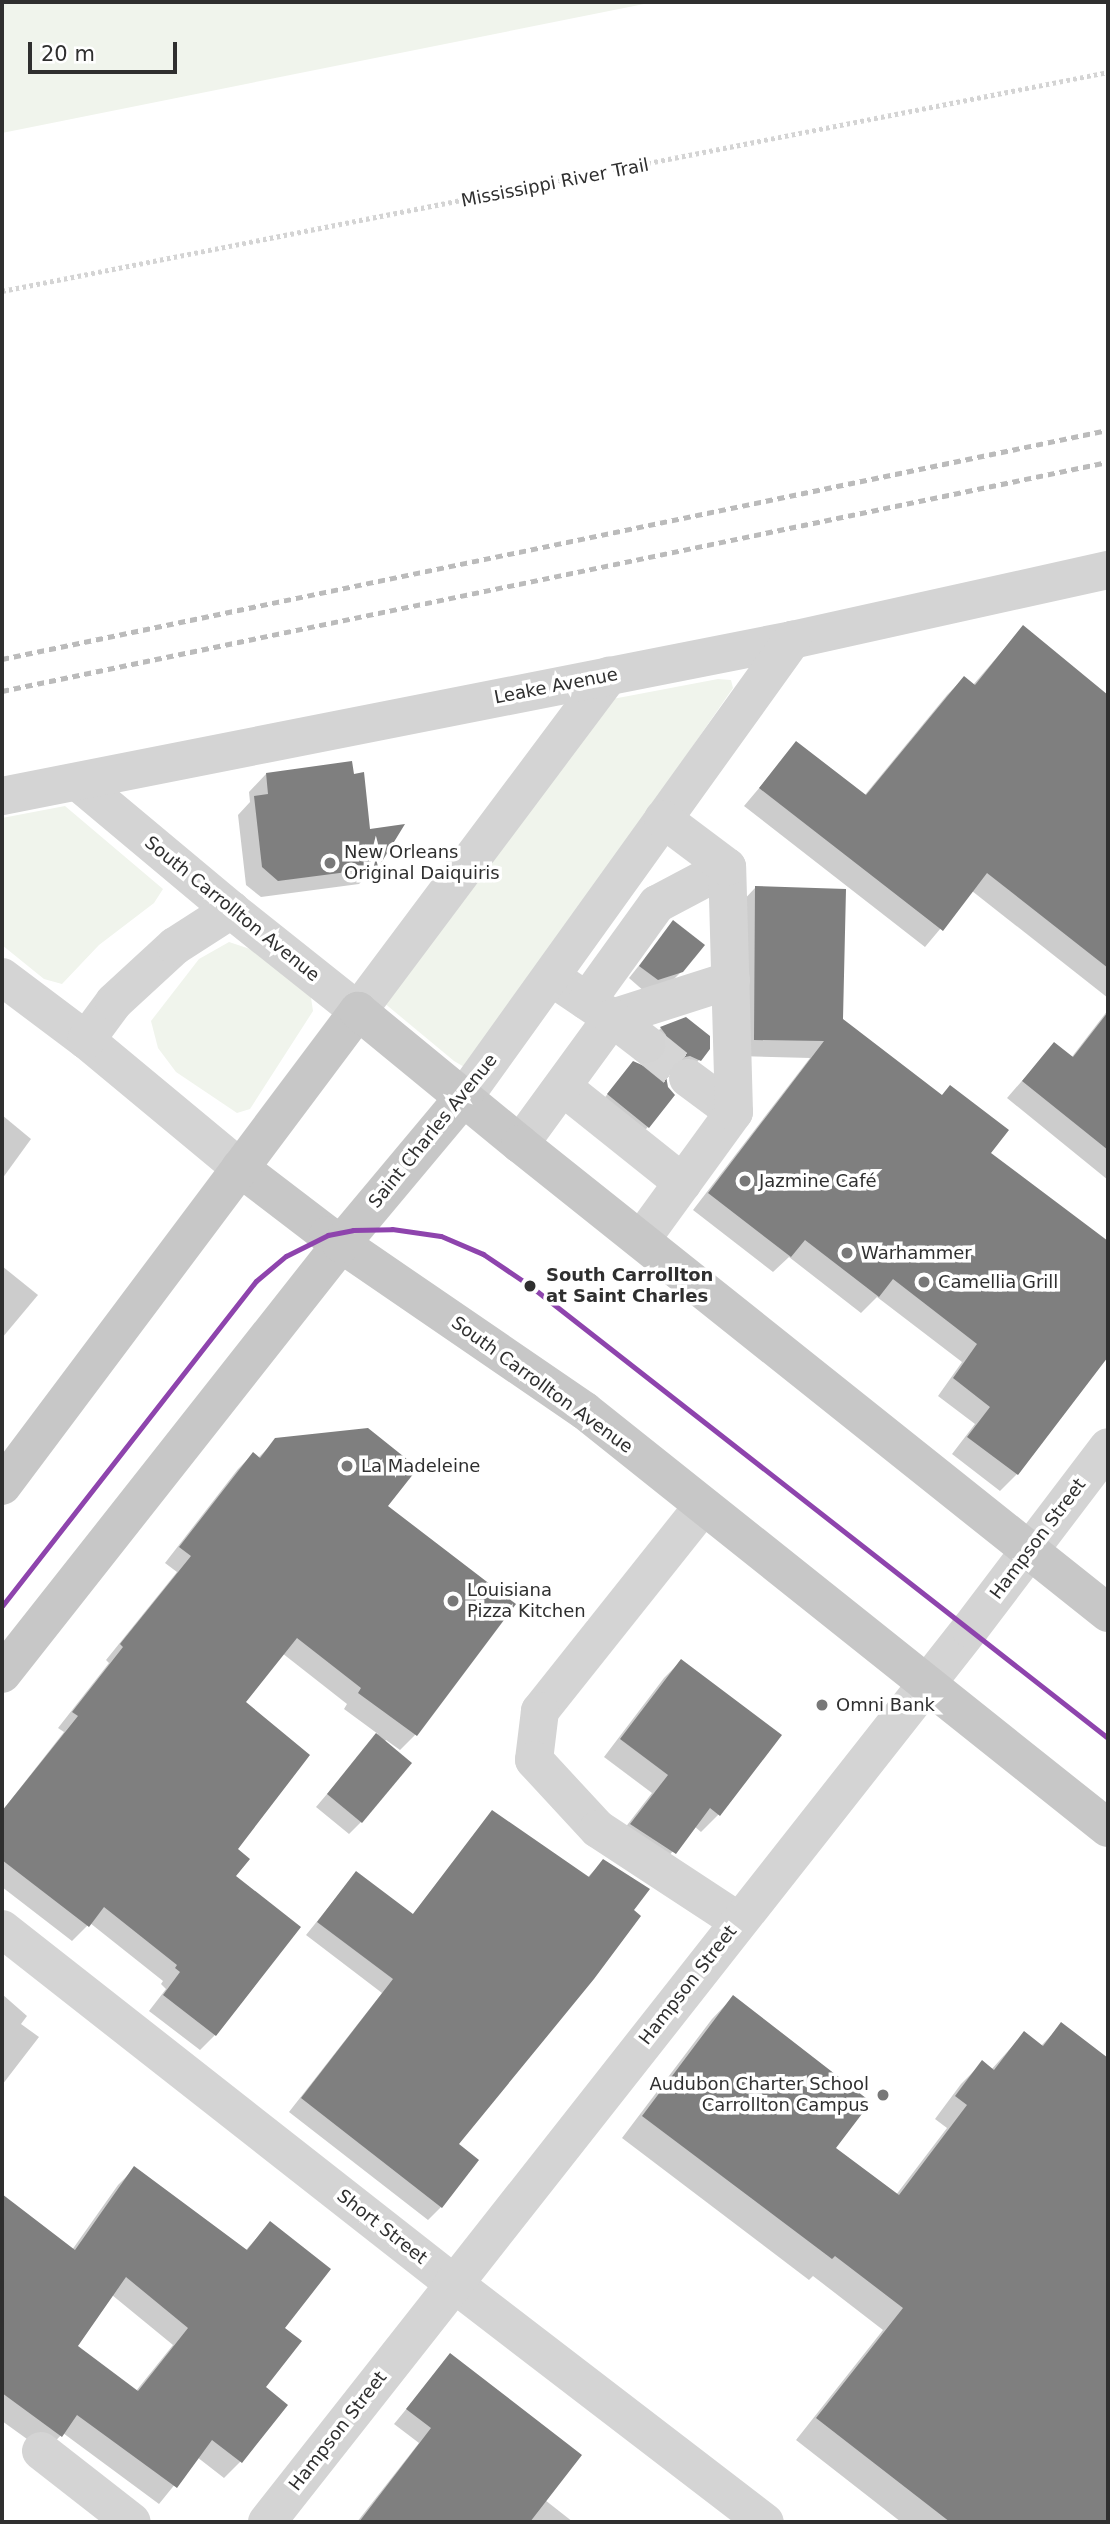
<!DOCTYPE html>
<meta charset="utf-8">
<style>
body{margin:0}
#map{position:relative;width:1110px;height:2524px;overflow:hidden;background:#fff;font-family:"DejaVu Sans",sans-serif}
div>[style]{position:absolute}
.green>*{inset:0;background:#f0f4ec}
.shadow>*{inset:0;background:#0003}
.building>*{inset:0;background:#7f7f7f}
.minor-tunnel>*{height:38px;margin-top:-19px;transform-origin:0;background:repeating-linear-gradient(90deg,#d5d5d5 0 38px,transparent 0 57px)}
.path>*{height:4.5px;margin-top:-2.25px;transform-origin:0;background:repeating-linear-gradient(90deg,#d4d4d4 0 3.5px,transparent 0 7px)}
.minor>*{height:38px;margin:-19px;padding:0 19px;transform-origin:19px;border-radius:19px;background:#d4d4d4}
.major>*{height:38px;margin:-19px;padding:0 19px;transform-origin:19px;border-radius:19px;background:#c7c7c7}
.rail>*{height:5px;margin-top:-2.5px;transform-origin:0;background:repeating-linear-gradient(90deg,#bbb 0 7px,transparent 0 12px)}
.tram-1>*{height:5px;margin:-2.5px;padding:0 2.5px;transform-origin:2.5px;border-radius:2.5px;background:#8e44ad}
.dots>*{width:19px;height:19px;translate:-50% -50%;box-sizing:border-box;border:4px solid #fff;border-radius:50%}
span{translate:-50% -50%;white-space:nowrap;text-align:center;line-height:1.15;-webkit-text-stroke:7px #fff;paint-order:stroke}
.street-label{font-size:18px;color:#2f2f2f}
.poi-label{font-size:18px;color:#2f2f2f}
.left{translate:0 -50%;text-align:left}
.right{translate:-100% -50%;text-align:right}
.stop-label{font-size:18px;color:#2f2f2f;font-weight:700}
.frame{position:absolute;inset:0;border:4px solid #2f2f2f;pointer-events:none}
.scale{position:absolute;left:28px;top:42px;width:149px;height:32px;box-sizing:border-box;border:4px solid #2f2f2f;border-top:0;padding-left:9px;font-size:21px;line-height:24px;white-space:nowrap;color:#2f2f2f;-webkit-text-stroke:5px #fff;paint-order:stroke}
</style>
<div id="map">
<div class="green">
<i style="clip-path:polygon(2px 2px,654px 2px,2px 133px)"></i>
<i style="clip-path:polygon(718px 679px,731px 680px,733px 688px,478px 1056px,466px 1068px,454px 1061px,383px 1002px,602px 701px)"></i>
<i style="clip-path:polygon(65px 806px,163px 889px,154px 903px,99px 945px,62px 984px,44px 979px,2px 945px,2px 818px)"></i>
<i style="clip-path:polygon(229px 942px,250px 949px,310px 991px,313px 1011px,250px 1109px,237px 1113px,176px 1072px,158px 1048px,151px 1021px,199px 959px)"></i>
</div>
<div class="shadow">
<i style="clip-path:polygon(1023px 627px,1108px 697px,1108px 998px,972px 891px,925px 947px,744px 806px,797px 743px,864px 796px,947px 695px,964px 678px,973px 685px)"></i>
<i style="clip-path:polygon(266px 774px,369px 831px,376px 867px,359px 884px,261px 897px,246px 885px,238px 815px,250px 802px,249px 792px)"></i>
<i style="clip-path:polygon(755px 888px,842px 1020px,989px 1153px,1108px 1243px,1108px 1356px,1017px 1474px,1000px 1491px,952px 1454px,975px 1424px,938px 1396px,962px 1362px,877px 1297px,861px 1313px,789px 1257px,773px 1272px,693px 1210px,810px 1058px,738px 1056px,739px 905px)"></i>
<i style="clip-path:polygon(673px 923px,682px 971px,669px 984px,645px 992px,629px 978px)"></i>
<i style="clip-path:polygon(1108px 1010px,1108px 1180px,1007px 1098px,1054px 1044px,1071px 1058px)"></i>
<i style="clip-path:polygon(685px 1019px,700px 1059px,688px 1072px,677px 1068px,667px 1069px,648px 1127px,636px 1139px,597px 1107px,633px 1063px,644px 1068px,654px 1066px,656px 1059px,649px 1040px,661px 1028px)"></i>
<i style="clip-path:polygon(2px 1115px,31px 1139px,2px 1179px)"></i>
<i style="clip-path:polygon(2px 1266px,38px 1295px,2px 1338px)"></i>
<i style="clip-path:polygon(276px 1440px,386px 1507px,514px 1604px,415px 1735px,400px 1750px,386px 1740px,384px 1742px,361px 1822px,349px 1834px,316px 1807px,378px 1734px,344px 1709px,347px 1704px,282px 1653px,244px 1702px,233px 1876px,215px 2035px,200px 2050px,149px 2011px,166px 1989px,161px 1984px,163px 1981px,90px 1923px,72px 1941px,2px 1887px,2px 1811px,64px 1732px,58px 1728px,109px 1663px,106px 1660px,177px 1572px,165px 1563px,238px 1469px,253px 1454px,258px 1458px)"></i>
<i style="clip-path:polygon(681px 1661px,780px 1736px,718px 1815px,701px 1832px,694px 1826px,657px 1870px,614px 1842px,652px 1793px,604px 1757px,664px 1678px)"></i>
<i style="clip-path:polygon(493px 1812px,587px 1878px,603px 1861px,456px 2144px,441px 2207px,428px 2220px,289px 2112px,382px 1993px,306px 1935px,356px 1873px,412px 1915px)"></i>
<i style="clip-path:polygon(2px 1994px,27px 2016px,21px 2024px,39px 2037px,2px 2085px)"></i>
<i style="clip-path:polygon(733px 1997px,834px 2148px,896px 2195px,947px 2128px,935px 2119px,961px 2084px,982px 2063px,991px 2070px,1024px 2033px,1041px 2046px,1061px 2025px,1108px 2061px,1108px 2150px,1090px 2173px,1108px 2187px,1108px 2512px,1101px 2522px,901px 2522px,796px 2440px,883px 2330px,813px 2276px,809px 2280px,622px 2138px,712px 2019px)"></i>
<i style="clip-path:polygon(evenodd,135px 2168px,245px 2251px,270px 2223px,282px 2328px,241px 2461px,224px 2478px,197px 2457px,159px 2504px,63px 2433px,45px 2452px,2px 2421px,2px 2196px,72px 2250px,118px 2185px,135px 2168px,112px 2295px,173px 2345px,136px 2391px,75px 2347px,112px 2295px)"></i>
<i style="clip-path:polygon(450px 2356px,545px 2500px,573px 2522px,357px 2522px,419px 2443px,394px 2424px)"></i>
</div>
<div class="building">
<i style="clip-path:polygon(1023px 625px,1108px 695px,1108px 968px,987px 873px,943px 931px,759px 788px,796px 741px,866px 795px,964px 676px,975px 685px)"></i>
<i style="clip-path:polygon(352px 761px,354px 774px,364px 772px,370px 829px,405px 824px,378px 868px,278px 881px,262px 867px,254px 796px,268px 794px,266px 773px)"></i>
<i style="clip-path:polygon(755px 886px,846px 889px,843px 1019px,942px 1095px,950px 1085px,1009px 1130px,991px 1153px,1108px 1241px,1108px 1357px,1018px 1475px,967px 1437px,990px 1407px,953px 1378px,977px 1344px,893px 1279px,879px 1297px,805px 1240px,791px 1257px,708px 1193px,824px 1041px,754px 1040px)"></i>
<i style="clip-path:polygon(673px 920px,705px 945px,683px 972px,658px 980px,639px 966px)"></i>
<i style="clip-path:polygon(1108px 1012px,1108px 1150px,1022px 1081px,1054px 1042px,1073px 1057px)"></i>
<i style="clip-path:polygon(686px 1017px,710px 1036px,710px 1049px,701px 1061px,690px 1056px,680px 1058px,671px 1065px,666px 1076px,668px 1087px,675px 1095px,649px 1128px,607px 1094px,633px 1061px,644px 1066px,655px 1064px,663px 1058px,668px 1046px,666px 1035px,660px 1027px)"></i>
<i style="clip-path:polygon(368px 1428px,418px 1468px,388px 1506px,516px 1604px,417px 1736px,358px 1693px,361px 1688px,297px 1638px,246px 1702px,310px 1755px,238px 1849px,250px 1859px,236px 1876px,301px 1927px,216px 2036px,163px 1995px,180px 1972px,175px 1968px,177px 1965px,104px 1907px,89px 1927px,2px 1860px,2px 1811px,78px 1716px,72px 1712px,123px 1647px,120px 1644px,191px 1556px,179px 1547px,253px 1452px,260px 1458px,275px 1438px)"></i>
<i style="clip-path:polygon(681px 1659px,782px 1735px,720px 1816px,710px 1808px,676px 1854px,630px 1824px,668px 1775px,620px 1739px)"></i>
<i style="clip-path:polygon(376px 1733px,412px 1763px,362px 1823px,327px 1794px)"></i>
<i style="clip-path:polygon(492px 1810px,589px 1877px,603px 1859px,650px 1889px,634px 1910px,641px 1916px,594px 1979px,459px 2144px,479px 2160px,442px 2208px,301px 2098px,393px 1979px,317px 1922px,356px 1871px,413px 1914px)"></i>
<i style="clip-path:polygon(733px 1995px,871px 2102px,836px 2148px,899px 2195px,967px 2105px,955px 2096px,982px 2060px,994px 2070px,1024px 2031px,1043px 2046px,1061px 2022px,1108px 2058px,1108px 2522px,950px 2522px,816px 2418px,903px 2308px,835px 2256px,832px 2259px,642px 2116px)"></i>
<i style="clip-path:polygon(evenodd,134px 2166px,247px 2250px,270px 2221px,331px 2269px,285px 2328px,302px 2341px,266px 2387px,288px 2405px,242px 2463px,212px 2440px,177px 2488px,77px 2415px,62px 2437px,2px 2393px,2px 2194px,75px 2250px,134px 2166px,126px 2277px,188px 2328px,138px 2391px,78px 2346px,126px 2277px)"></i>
<i style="clip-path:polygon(450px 2353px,582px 2455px,530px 2522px,359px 2522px,431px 2428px,406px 2409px)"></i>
</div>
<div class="minor-tunnel">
<i style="left:646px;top:1044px;width:54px;rotate:39deg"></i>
</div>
<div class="path">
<i style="left:2px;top:291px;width:1127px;rotate:-11.2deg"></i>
</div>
<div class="minor">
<i style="left:78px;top:782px;width:199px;rotate:39.9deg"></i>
<i style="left:231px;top:910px;width:162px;rotate:38.5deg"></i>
<i style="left:358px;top:1011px;width:419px;rotate:-53.2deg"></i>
<i style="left:2px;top:796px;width:805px;rotate:-11.17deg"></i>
<i style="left:792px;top:640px;width:324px;rotate:-12.5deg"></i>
<i style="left:2px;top:977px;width:105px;rotate:36.9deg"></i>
<i style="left:86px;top:1040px;width:200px;rotate:39.7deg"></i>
<i style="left:566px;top:987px;width:55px;rotate:34deg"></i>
<i style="left:612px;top:1018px;width:125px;rotate:-17.7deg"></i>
<i style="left:587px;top:1001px;width:120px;rotate:-54.2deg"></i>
<i style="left:657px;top:904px;width:79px;rotate:-27.9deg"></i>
<i style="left:86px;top:1040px;width:47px;rotate:-53.6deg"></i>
<i style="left:114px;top:1002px;width:83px;rotate:-42.6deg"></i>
<i style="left:175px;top:946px;width:67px;rotate:-32.7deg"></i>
<i style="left:688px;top:1078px;width:57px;rotate:36.5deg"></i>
<i style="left:564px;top:1088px;width:152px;rotate:38.6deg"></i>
<i style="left:464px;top:1097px;width:563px;rotate:-54.33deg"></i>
<i style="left:520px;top:1144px;width:156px;rotate:-53.9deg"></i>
<i style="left:612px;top:1018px;width:43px;rotate:37.4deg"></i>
<i style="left:641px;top:1240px;width:158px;rotate:-54deg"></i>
<i style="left:734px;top:1112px;width:245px;rotate:-91.6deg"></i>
<i style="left:727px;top:867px;width:80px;rotate:-143.1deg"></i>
<i style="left:703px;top:1506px;width:262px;rotate:128.5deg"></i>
<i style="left:540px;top:1711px;width:49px;rotate:97deg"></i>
<i style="left:534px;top:1760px;width:94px;rotate:47.2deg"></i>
<i style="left:598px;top:1829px;width:168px;rotate:33.3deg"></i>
<i style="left:2px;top:1929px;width:573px;rotate:38.13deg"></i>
<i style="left:453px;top:2283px;width:393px;rotate:37.5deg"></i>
<i style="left:41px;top:2451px;width:115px;rotate:38deg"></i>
<i style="left:267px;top:2522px;width:1137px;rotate:-51.79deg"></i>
<i style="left:970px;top:1629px;width:228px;rotate:-52.8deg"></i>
</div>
<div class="major">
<i style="left:240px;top:1168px;width:111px;rotate:37.3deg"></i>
<i style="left:328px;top:1235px;width:311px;rotate:34.4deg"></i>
<i style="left:585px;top:1411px;width:669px;rotate:38.57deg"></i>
<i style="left:2px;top:1486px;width:594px;rotate:-53.15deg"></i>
<i style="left:358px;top:1011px;width:210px;rotate:39.4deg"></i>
<i style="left:520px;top:1144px;width:752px;rotate:38.58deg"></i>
<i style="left:2px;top:1674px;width:548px;rotate:-51.75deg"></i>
<i style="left:341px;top:1244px;width:192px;rotate:-50.1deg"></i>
</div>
<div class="rail">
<i style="left:2px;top:659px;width:1129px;rotate:-11.7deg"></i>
<i style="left:2px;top:691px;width:1129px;rotate:-11.7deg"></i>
</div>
<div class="tram-1">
<i style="left:2px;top:1606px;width:412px;rotate:-52deg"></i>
<i style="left:256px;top:1281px;width:39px;rotate:-40deg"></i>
<i style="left:286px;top:1256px;width:47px;rotate:-26.6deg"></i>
<i style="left:328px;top:1235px;width:25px;rotate:-11deg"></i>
<i style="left:353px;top:1230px;width:39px;rotate:-1deg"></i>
<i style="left:392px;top:1229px;width:49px;rotate:8.1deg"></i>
<i style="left:441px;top:1236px;width:46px;rotate:23.2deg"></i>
<i style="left:483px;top:1254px;width:55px;rotate:34deg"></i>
<i style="left:529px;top:1285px;width:735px;rotate:38.04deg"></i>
</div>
<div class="dots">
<i style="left:330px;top:863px;background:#787878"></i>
<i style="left:745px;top:1181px;background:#787878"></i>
<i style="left:847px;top:1253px;background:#787878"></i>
<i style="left:924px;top:1282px;background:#787878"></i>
<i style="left:530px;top:1286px;background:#2f2f2f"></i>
<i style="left:347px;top:1466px;background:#787878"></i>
<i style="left:453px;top:1601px;background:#787878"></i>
<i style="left:822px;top:1705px;background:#787878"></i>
<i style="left:883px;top:2095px;background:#787878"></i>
</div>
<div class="street-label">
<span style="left:555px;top:183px;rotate:-11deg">Mississippi River Trail</span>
<span style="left:556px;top:686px;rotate:-11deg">Leake Avenue</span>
<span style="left:232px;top:909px;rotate:39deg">South Carrollton Avenue</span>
<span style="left:433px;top:1131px;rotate:-51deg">Saint Charles Avenue</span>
<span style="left:542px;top:1385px;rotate:36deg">South Carrollton Avenue</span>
<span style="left:1038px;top:1539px;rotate:-53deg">Hampson Street</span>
<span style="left:688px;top:1985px;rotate:-52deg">Hampson Street</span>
<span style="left:382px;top:2227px;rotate:38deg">Short Street</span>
<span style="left:338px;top:2431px;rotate:-52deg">Hampson Street</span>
</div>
<div class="poi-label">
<span class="left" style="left:344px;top:863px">New Orleans<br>Original Daiquiris</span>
<span class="left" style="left:759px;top:1181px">Jazmine Café</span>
<span class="left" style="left:861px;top:1253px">Warhammer</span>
<span class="left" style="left:938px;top:1282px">Camellia Grill</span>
<span class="left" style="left:361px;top:1466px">La Madeleine</span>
<span class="left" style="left:467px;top:1601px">Louisiana<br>Pizza Kitchen</span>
<span class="left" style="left:836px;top:1705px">Omni Bank</span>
<span class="right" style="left:869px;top:2095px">Audubon Charter School<br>Carrollton Campus</span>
</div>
<div class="stop-label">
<span class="left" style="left:546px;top:1286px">South Carrollton<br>at Saint Charles</span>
</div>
<div class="frame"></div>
<div class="scale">20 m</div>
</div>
